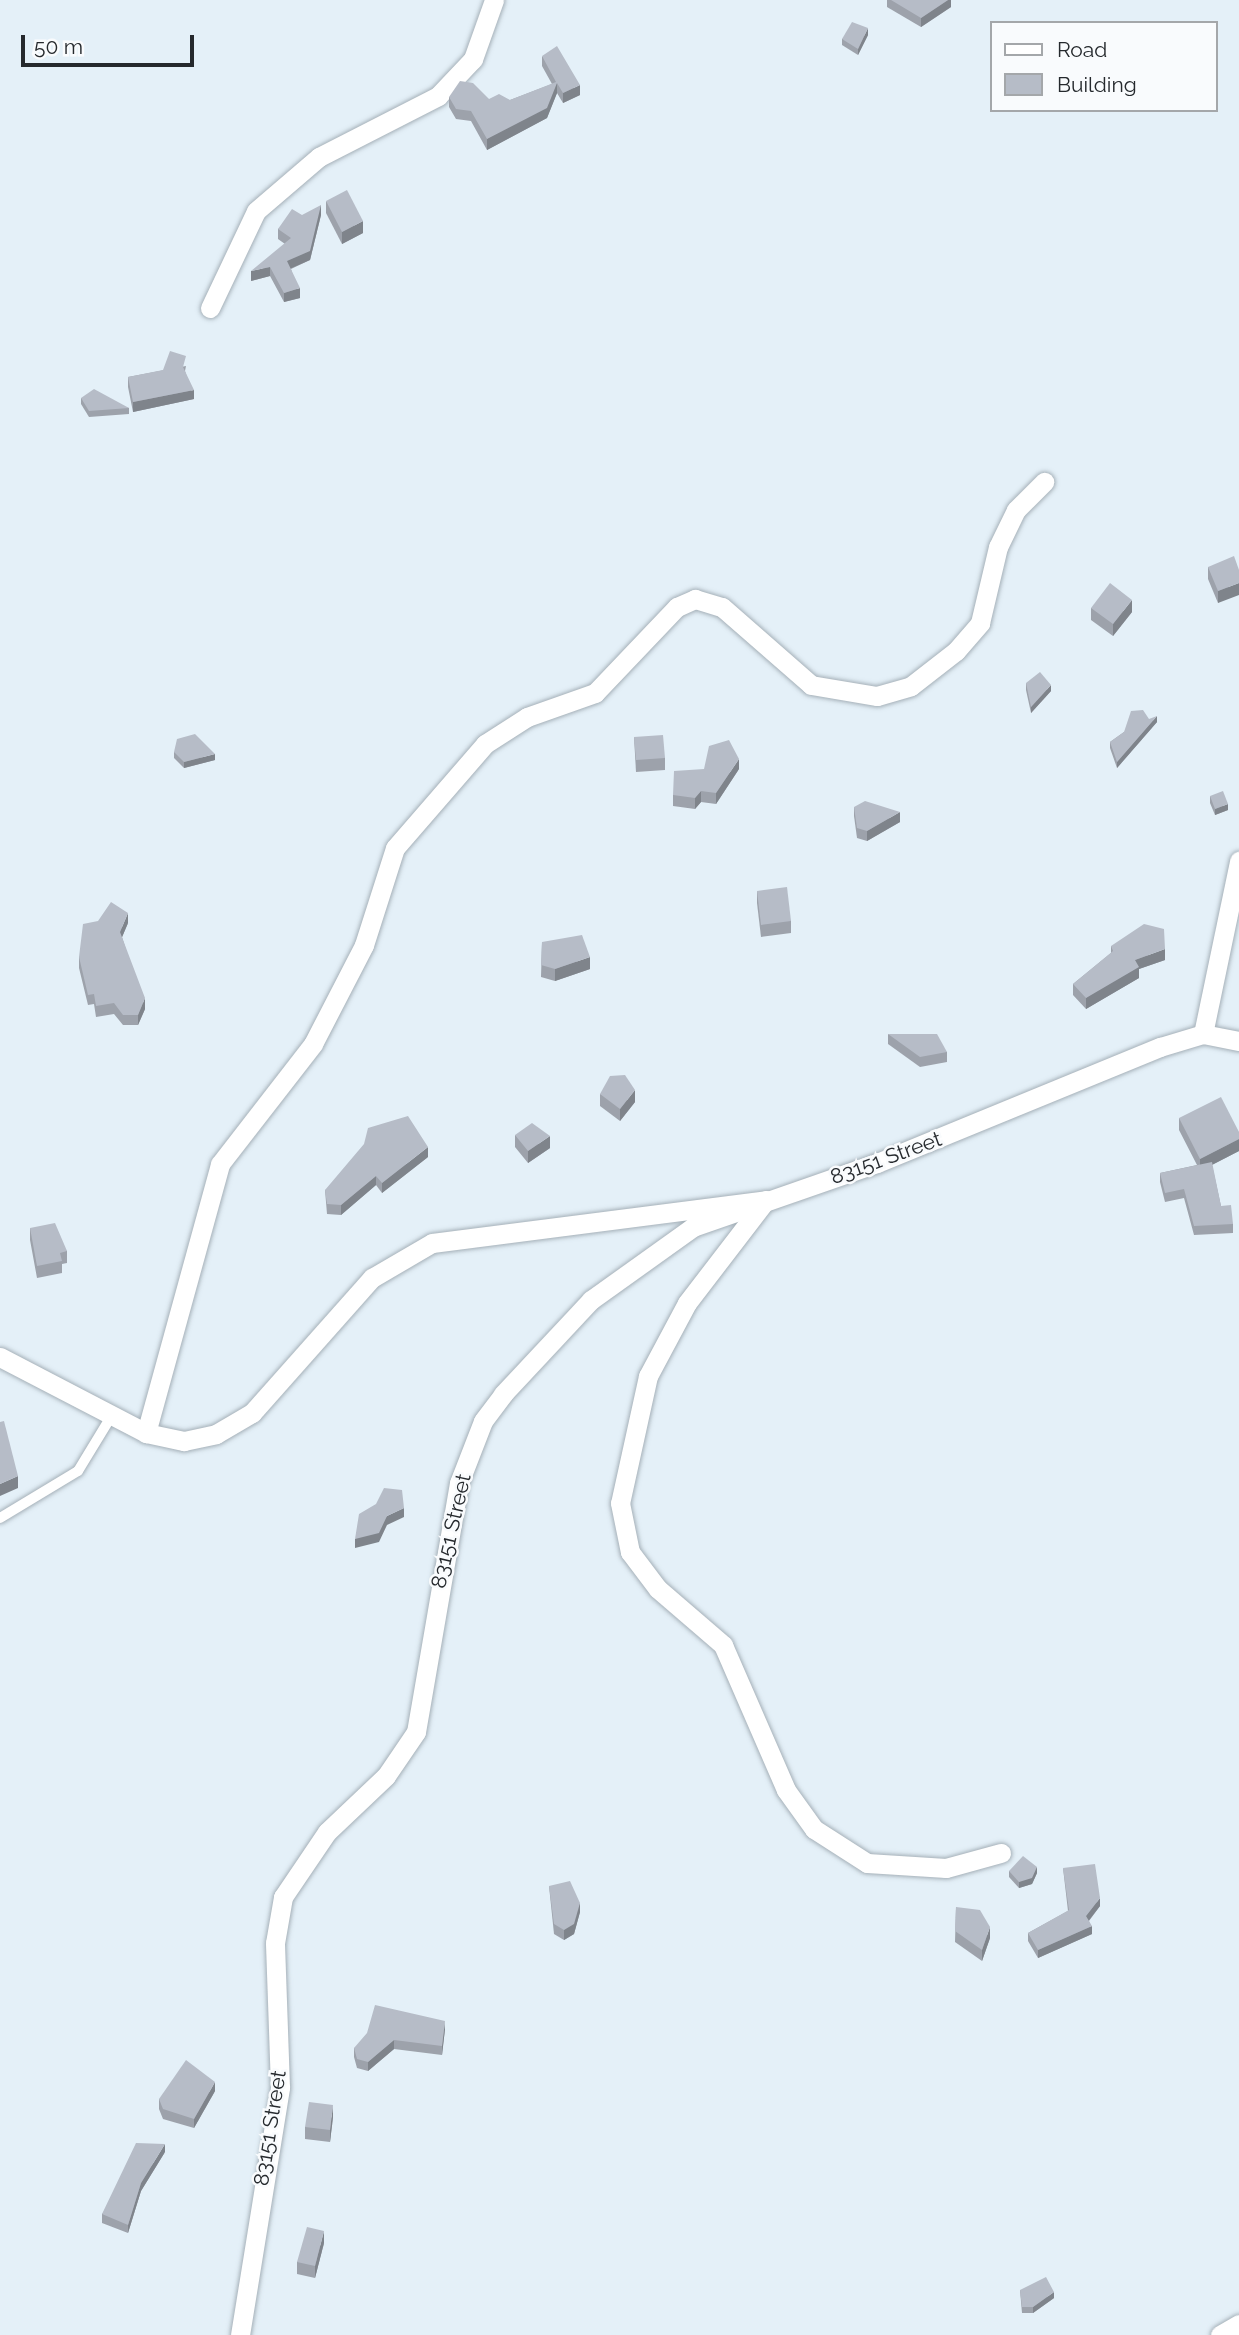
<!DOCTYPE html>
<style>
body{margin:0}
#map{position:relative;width:1239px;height:2335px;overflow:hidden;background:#e4f0f8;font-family:Raleway,sans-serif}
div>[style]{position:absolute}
.roads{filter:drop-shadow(0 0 2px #a5b0b8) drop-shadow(0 0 2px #a5b0b8)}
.lane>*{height:10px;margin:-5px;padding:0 5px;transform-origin:5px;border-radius:5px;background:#fff}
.street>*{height:19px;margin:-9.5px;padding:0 9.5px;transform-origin:9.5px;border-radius:9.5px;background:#fff}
.wall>*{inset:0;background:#9da2ab}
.shaded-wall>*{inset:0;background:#7f848b}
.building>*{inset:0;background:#b6bcc7}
span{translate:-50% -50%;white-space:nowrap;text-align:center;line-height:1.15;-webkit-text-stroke:5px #f9fbfd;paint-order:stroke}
.street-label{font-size:21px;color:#25292d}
.legend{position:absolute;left:990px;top:21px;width:228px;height:91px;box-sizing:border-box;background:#f9fbfd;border:2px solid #a4a7aa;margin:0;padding:9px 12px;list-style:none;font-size:21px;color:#25292d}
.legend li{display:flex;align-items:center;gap:14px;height:35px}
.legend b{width:35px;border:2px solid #a4a7aa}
.scale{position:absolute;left:21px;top:35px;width:173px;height:32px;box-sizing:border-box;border:4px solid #25292d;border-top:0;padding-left:9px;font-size:21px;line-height:24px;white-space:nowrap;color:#25292d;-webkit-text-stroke:5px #f9fbfd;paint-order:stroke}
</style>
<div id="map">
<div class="roads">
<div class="lane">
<i style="left:0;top:1518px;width:91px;rotate:-31.1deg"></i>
<i style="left:78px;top:1471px;width:66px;rotate:-58.7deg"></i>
</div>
<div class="street">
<i style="left:210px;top:308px;width:107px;rotate:-64.6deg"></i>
<i style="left:256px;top:211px;width:83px;rotate:-40.6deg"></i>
<i style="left:319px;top:157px;width:134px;rotate:-27.1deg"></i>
<i style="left:438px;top:96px;width:51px;rotate:-46.6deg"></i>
<i style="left:473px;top:59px;width:63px;rotate:-70.4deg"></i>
<i style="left:1203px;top:1034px;width:177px;rotate:-78.2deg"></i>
<i style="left:0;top:1357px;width:165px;rotate:27.5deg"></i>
<i style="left:146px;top:1433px;width:39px;rotate:12deg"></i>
<i style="left:184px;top:1441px;width:33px;rotate:-12deg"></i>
<i style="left:216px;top:1434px;width:42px;rotate:-30.3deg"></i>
<i style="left:252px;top:1413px;width:181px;rotate:-48.4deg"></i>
<i style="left:372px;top:1278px;width:69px;rotate:-30.3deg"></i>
<i style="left:432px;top:1243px;width:337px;rotate:-7.3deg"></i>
<i style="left:766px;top:1200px;width:130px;rotate:127.5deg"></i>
<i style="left:687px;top:1303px;width:83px;rotate:118.1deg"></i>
<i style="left:648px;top:1376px;width:130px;rotate:102.4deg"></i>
<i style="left:620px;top:1503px;width:50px;rotate:78.5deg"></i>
<i style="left:630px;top:1552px;width:46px;rotate:52.9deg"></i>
<i style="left:658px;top:1589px;width:86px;rotate:40.7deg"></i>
<i style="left:723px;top:1645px;width:158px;rotate:66.5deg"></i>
<i style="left:786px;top:1790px;width:48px;rotate:54.3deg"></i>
<i style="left:814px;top:1829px;width:63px;rotate:32.7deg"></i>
<i style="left:867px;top:1863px;width:79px;rotate:3.6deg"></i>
<i style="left:946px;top:1868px;width:57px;rotate:-15.3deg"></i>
<i style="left:146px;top:1433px;width:279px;rotate:-74.6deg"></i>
<i style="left:220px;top:1164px;width:152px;rotate:-52.2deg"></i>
<i style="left:313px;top:1044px;width:111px;rotate:-62.7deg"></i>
<i style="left:364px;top:945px;width:102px;rotate:-72.3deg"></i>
<i style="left:395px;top:848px;width:138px;rotate:-49.1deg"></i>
<i style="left:485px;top:744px;width:50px;rotate:-32.7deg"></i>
<i style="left:527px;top:717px;width:72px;rotate:-19.4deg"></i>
<i style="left:595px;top:693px;width:119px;rotate:-46.4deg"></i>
<i style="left:677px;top:607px;width:20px;rotate:-24deg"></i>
<i style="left:695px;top:599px;width:28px;rotate:17deg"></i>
<i style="left:722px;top:607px;width:118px;rotate:41.2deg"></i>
<i style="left:811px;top:685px;width:67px;rotate:9.5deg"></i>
<i style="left:877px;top:696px;width:35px;rotate:-16deg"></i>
<i style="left:911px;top:686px;width:57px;rotate:-37.9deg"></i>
<i style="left:956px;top:651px;width:37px;rotate:-49deg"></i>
<i style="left:980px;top:623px;width:78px;rotate:-76.7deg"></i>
<i style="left:998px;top:547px;width:41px;rotate:-64.1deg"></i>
<i style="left:1016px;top:510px;width:40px;rotate:-45deg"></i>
<i style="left:240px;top:2335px;width:251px;rotate:-80.8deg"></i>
<i style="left:280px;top:2087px;width:144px;rotate:-92deg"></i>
<i style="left:275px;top:1943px;width:47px;rotate:-80.1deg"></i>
<i style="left:283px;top:1897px;width:78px;rotate:-55.9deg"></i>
<i style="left:327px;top:1832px;width:81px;rotate:-43.5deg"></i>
<i style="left:386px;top:1776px;width:53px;rotate:-55.7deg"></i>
<i style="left:416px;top:1732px;width:253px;rotate:-80.2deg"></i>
<i style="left:459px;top:1483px;width:66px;rotate:-68.8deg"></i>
<i style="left:483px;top:1421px;width:34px;rotate:-53deg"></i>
<i style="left:503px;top:1394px;width:129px;rotate:-46.9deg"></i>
<i style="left:591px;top:1300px;width:125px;rotate:-35.6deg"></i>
<i style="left:693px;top:1227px;width:195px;rotate:-19.2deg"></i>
<i style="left:877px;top:1163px;width:306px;rotate:-22.3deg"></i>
<i style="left:1160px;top:1047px;width:45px;rotate:-16.8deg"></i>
<i style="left:1203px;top:1034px;width:37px;rotate:11deg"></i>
<i style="left:1220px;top:2335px;width:22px;rotate:-30deg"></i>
</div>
</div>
<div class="wall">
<i style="clip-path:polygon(887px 0,951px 0,951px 7px,921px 27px,887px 7px)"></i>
<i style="clip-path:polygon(868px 35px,858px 55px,842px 45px,842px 39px)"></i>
<i style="clip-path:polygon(542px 56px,580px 95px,563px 103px,557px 93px,547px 118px,487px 150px,471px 121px,456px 119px,449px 107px,449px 97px,510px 100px,552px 84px,542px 66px)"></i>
<i style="clip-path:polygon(326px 201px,363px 233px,342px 244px,326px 213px)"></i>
<i style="clip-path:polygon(302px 215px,321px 215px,310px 260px,291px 269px,300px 298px,284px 302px,270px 276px,251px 281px,285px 244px,278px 239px,278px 229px)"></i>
<i style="clip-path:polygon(186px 366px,185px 371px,194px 399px,133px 412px,128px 387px,128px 377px)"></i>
<i style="clip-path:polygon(81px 398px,129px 408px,129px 414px,89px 417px,81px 404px)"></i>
<i style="clip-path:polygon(1208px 567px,1239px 570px,1218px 603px,1208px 579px)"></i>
<i style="clip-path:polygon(1091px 608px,1132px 612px,1113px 636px,1091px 620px)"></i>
<i style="clip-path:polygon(1026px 683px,1051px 691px,1031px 713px,1026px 690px)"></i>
<i style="clip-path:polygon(1149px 719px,1157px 722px,1117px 768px,1110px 748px,1110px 742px,1124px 732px)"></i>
<i style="clip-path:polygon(634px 737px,665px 758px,665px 770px,636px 772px)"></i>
<i style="clip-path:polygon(174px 752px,215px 760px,184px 768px,174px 758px)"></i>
<i style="clip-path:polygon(739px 769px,716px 804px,701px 802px,695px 809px,673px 806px,673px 795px)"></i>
<i style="clip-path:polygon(1210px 796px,1228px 810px,1215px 815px,1210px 803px)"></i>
<i style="clip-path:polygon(854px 807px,900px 822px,867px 841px,857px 838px,854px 816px)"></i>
<i style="clip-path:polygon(757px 891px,791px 921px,791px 933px,761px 937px,757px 903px)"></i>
<i style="clip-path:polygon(128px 923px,122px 937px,145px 1009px,138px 1025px,123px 1025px,114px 1014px,96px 1017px,94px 1004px,88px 1005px,79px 968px,79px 957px)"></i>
<i style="clip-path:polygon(542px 942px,590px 969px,555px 981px,541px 977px)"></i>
<i style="clip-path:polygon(1111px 946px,1165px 960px,1139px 969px,1139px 978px,1086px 1009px,1073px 995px,1073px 984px,1111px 953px)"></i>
<i style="clip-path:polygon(888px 1034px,947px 1052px,947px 1062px,920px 1067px,888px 1044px)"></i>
<i style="clip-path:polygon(600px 1094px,635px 1102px,620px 1121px,600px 1106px)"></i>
<i style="clip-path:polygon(1179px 1118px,1239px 1132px,1239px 1151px,1212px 1165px,1221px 1206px,1233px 1224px,1233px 1233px,1194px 1235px,1184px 1198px,1165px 1202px,1160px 1182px,1160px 1173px,1197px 1165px,1179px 1130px)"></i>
<i style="clip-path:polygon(515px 1135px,550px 1148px,528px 1163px,515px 1147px)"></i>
<i style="clip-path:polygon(428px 1157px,382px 1193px,376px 1185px,341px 1215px,327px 1214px,325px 1190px)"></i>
<i style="clip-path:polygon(30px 1228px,67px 1251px,67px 1263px,62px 1264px,62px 1273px,37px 1278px,30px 1240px)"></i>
<i style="clip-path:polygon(1063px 1868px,1100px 1906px,1089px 1921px,1092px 1934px,1038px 1958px,1028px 1941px,1028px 1933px,1068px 1911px)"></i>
<i style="clip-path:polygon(1009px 1871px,1037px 1873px,1032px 1884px,1019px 1888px,1009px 1877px)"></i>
<i style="clip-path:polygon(549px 1886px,580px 1912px,574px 1934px,564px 1940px,554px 1934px)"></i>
<i style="clip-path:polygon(956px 1907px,990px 1938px,982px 1961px,955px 1942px)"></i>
<i style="clip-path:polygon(445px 2029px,442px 2055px,394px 2049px,368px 2071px,357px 2068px,354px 2057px,354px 2048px)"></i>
<i style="clip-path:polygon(215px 2091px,194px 2128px,163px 2119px,159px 2109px,159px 2099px)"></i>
<i style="clip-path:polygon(333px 2117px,330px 2142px,305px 2139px,305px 2127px)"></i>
<i style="clip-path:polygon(165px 2152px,141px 2191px,128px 2233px,102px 2223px,102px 2214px)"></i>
<i style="clip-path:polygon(324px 2243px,315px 2278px,297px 2274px,297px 2262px)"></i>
<i style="clip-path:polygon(1020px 2290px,1054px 2298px,1033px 2313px,1022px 2313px)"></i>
</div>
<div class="shaded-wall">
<i style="clip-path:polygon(948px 0,951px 0,951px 7px,921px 27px,921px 18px)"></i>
<i style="clip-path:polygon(868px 28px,868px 35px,858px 55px,858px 49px)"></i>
<i style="clip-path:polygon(557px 83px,557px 93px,547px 118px,487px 150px,487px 139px)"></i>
<i style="clip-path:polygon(580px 85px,580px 95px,563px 103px,563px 93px)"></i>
<i style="clip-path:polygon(321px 205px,321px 215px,310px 260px,287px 270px,287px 261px)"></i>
<i style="clip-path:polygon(363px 221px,363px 233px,342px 244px,342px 232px)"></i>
<i style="clip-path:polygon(270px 267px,270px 276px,251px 281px,251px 271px)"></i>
<i style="clip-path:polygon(300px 288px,300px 298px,284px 302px,284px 293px)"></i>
<i style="clip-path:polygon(194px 390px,194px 399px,133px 412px,133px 402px)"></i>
<i style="clip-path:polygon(1239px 583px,1239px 595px,1218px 603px,1218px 591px)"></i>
<i style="clip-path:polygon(1132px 600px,1132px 612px,1113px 636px,1113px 624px)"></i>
<i style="clip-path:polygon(1051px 685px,1051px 691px,1031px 713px,1031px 707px)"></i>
<i style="clip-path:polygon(1157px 716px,1157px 722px,1117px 768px,1117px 762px)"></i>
<i style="clip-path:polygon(215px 754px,215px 760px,184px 768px,184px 762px)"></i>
<i style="clip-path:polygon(739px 759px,739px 769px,716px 804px,716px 793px)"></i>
<i style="clip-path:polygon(701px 791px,701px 802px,695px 809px,695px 798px)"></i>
<i style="clip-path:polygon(1228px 804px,1228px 810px,1215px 815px,1215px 809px)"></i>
<i style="clip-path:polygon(900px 812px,900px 822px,867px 841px,867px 831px)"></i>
<i style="clip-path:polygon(128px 913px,128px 923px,120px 942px,120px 932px)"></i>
<i style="clip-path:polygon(1165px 949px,1165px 960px,1139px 969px,1139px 978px,1086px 1009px,1086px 998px,1135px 960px)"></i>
<i style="clip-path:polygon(590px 957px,590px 969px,555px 981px,555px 969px)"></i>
<i style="clip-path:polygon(145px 998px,145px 1009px,138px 1025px,138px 1015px)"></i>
<i style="clip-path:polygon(635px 1090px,635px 1102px,620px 1121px,620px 1109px)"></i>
<i style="clip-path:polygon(550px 1136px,550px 1148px,528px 1163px,528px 1151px)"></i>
<i style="clip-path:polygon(1239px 1139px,1239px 1151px,1200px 1171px,1200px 1159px)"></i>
<i style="clip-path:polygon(428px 1147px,428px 1157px,382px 1193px,382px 1183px)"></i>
<i style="clip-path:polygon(376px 1176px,376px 1185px,341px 1215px,341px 1205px)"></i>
<i style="clip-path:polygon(18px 1476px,18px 1488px,0 1496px,0 1484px)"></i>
<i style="clip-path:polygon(404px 1508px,404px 1517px,387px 1525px,379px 1542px,355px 1548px,355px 1539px,387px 1516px)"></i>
<i style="clip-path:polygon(1037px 1867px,1037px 1873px,1032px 1884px,1019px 1888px,1019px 1882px)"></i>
<i style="clip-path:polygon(1100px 1898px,1100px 1906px,1086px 1924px,1086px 1916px)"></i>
<i style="clip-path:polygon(580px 1903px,580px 1912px,574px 1934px,564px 1940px,564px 1930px)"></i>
<i style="clip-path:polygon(1092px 1926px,1092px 1934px,1038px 1958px,1038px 1950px)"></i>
<i style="clip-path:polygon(990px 1927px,990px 1938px,982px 1961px,982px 1950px)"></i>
<i style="clip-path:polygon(445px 2021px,445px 2029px,442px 2055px,442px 2046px)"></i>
<i style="clip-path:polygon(394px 2040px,394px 2049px,368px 2071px,368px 2062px)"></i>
<i style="clip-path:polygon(215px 2082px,215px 2091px,194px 2128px,194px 2119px)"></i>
<i style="clip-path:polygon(333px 2105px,333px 2117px,330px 2142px,330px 2130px)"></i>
<i style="clip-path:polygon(165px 2144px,165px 2152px,141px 2191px,128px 2233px,128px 2225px,141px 2183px)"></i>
<i style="clip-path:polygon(324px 2231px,324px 2243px,315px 2278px,315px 2266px)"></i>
<i style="clip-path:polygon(1054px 2292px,1054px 2298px,1033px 2313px,1033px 2307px)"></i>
</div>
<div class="building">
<i style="clip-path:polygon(891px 0,948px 0,921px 18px)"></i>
<i style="clip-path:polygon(852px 22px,868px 28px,858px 49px,842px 39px)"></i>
<i style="clip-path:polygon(557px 46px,580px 85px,563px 93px,557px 83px,547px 108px,487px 139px,471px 111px,456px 109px,449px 97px,460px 81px,473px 83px,489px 99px,499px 94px,510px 100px,556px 82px,542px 56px)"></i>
<i style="clip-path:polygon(347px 190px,363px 221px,342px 232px,326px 201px)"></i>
<i style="clip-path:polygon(321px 205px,310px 251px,287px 261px,300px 288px,284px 293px,270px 267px,251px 271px,291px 238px,278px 229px,292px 209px,302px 215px)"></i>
<i style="clip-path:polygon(170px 351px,186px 356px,183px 367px,194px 390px,133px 402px,128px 377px,163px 370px)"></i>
<i style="clip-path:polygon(94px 389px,129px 408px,89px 411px,81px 398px)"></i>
<i style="clip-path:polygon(1234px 556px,1239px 570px,1239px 583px,1218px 591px,1208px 567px)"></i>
<i style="clip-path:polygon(1110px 583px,1132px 600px,1113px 624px,1091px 608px)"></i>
<i style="clip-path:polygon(1040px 672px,1051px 685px,1031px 707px,1026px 683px)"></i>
<i style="clip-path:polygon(1143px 710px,1149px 719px,1157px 716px,1117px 762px,1110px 742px,1124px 732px,1131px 711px)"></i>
<i style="clip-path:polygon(195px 734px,215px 754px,184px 762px,174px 752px,177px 739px)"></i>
<i style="clip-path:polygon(663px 735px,665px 758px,636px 760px,634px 737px)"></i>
<i style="clip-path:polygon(729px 740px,739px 759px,716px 793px,701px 791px,695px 798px,673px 795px,674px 771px,704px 769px,709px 746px)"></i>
<i style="clip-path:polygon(1223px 791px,1228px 804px,1215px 809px,1210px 796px)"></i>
<i style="clip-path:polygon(865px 801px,900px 812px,867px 831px,857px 828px,854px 807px)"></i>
<i style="clip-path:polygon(787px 887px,791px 921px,761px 925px,757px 891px)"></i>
<i style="clip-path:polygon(111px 902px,128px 913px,120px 932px,145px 998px,138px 1015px,123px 1015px,114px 1003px,96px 1006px,94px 994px,88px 995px,79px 957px,83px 924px,98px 921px)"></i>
<i style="clip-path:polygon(1144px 924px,1164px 929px,1165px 949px,1135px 960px,1139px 967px,1086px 998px,1073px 984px,1113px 951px,1111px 946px)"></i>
<i style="clip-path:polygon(582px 935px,590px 957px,555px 969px,541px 965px,542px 942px)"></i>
<i style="clip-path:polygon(888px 1034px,937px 1034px,947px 1052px,920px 1057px)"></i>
<i style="clip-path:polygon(625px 1075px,635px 1090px,620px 1109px,600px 1094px,610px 1076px)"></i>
<i style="clip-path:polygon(1221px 1097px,1239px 1132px,1239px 1139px,1200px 1159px,1179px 1118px)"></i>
<i style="clip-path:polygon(408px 1116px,428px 1147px,382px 1183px,376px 1176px,341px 1205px,327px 1204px,325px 1190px,364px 1144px,368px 1128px)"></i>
<i style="clip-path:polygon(532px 1123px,550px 1136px,528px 1151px,515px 1135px)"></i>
<i style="clip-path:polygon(1212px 1162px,1221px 1206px,1231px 1205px,1233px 1224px,1194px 1226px,1184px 1189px,1165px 1193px,1160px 1173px)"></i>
<i style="clip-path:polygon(55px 1223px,67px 1251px,60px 1253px,62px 1261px,37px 1266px,30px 1228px)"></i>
<i style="clip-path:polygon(4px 1421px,18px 1476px,0 1484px,0 1422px)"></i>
<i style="clip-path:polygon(384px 1488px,402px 1490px,404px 1508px,387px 1516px,379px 1533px,355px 1539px,359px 1514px,376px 1504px)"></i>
<i style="clip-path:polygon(1023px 1856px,1037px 1867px,1032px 1878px,1019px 1882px,1009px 1871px)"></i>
<i style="clip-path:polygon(1095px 1864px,1100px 1898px,1086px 1916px,1092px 1926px,1038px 1950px,1028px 1933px,1069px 1910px,1063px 1868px)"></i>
<i style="clip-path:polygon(570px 1881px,580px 1903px,574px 1924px,564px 1930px,554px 1924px,549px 1886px)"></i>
<i style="clip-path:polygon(956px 1907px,980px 1910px,990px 1927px,982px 1950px,955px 1931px)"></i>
<i style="clip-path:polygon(375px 2005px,445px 2021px,442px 2046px,394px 2040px,368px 2062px,357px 2059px,354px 2048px,367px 2033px)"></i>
<i style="clip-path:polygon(186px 2060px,215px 2082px,194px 2119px,163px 2109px,159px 2099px)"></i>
<i style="clip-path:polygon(309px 2102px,333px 2105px,330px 2130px,305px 2127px)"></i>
<i style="clip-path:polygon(136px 2143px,165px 2144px,141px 2183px,128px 2225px,102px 2214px)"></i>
<i style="clip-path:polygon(307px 2227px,324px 2231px,315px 2266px,297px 2262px)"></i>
<i style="clip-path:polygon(1046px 2277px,1054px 2292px,1033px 2307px,1022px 2307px,1020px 2290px)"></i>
</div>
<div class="street-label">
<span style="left:886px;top:1158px;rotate:-20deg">83151 Street</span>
<span style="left:451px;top:1531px;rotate:-77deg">83151 Street</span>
<span style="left:270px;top:2128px;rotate:-81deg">83151 Street</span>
</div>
<ul class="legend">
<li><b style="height:9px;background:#fff"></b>Road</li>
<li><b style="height:19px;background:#b6bcc7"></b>Building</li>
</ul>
<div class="scale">50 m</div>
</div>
